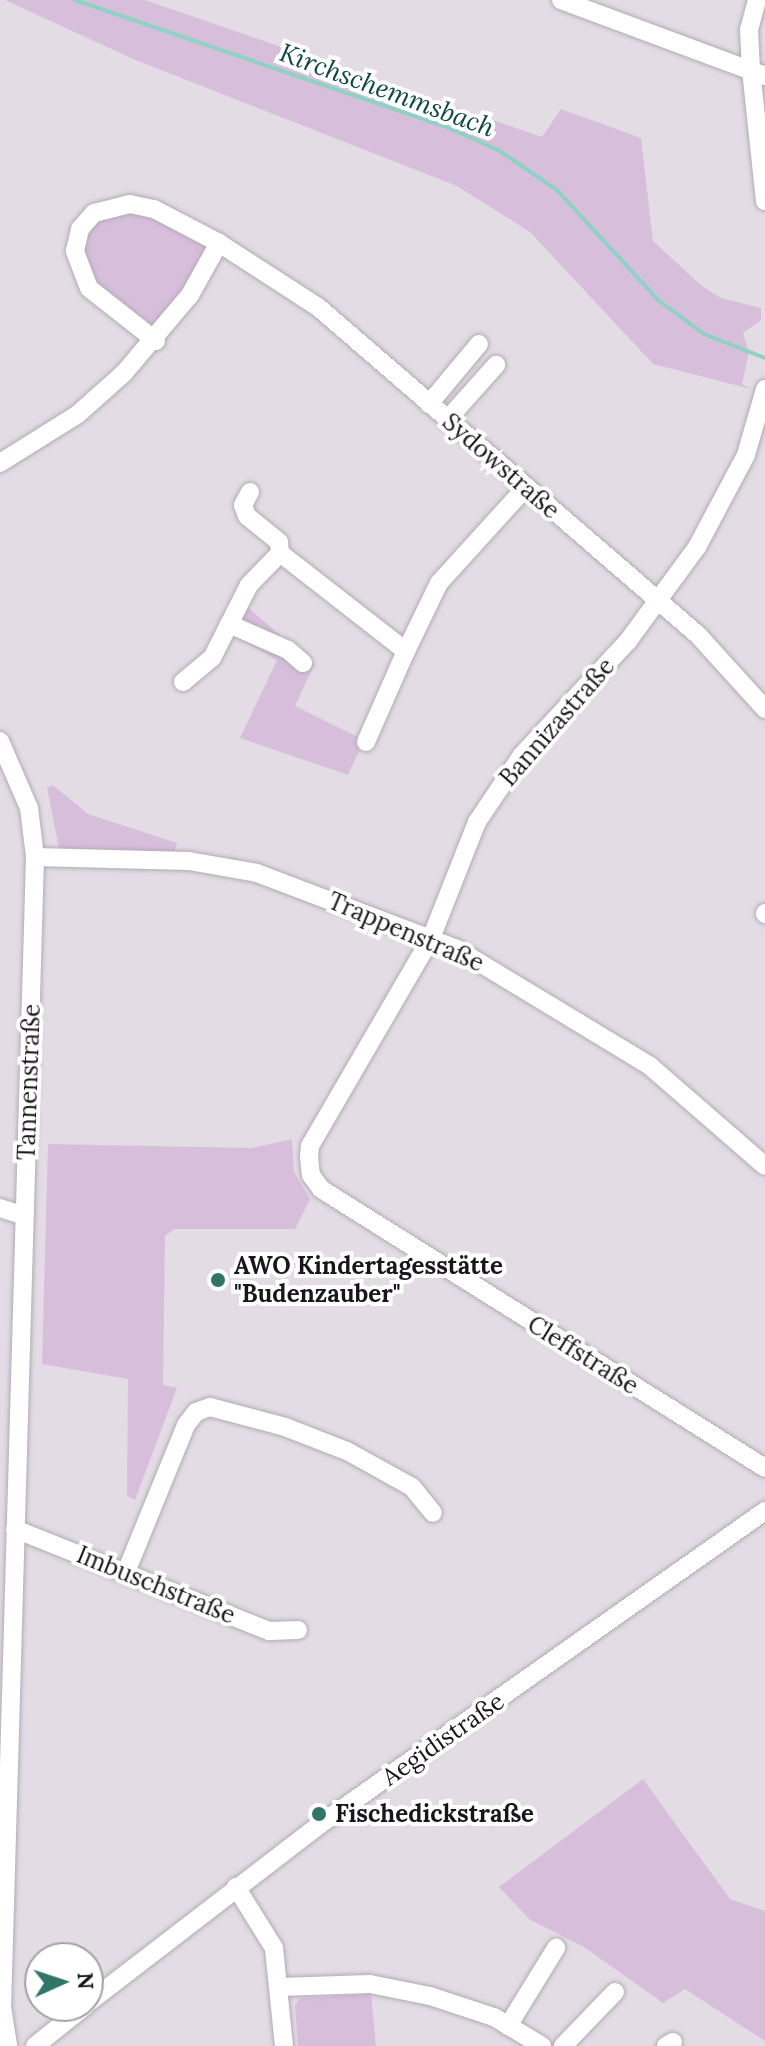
<!DOCTYPE html>
<meta charset="utf-8">
<style>
body{margin:0}
#map{position:relative;width:765px;height:2046px;overflow:hidden;background:#e3dce5;font-family:Lora,serif}
div>[style]{position:absolute}
.green>*{inset:0;background:#d7bfdc}
.stream>*{height:4px;margin:-2px;padding:0 2px;transform-origin:2px;border-radius:2px;background:#8fd2c4}
.roads{filter:drop-shadow(0 0 2px #b3abb4) drop-shadow(0 0 2px #b3abb4)}
.minor>*{height:18px;margin:-9px;padding:0 9px;transform-origin:9px;border-radius:9px;background:#fff}
.dots>*{width:22px;height:22px;translate:-50% -50%;box-sizing:border-box;border:4px solid #fff;border-radius:50%}
span{translate:-50% -50%;white-space:nowrap;text-align:center;line-height:1.15;-webkit-text-stroke:8px #fff;paint-order:stroke}
.street-label{font-size:24px;color:#181619}
.poi-label{font-size:24px;color:#181619;font-weight:700}
.left{translate:0 -50%;text-align:left}
.water-label{font-size:26px;color:#0d493f;font-style:italic}
.north{position:absolute;left:24px;top:1942px;width:80px;height:80px;box-sizing:border-box;background:#fff;border:2px solid #a3a2a3;border-radius:50%;rotate:87deg;font-size:22px;font-weight:700;line-height:32px;text-align:center;color:#181619}
.north::after{content:'';display:block;margin:auto;width:28px;height:36px;background:#307568;clip-path:polygon(50% 0,100% 100%,50% 72%,0 100%)}
</style>
<div id="map">
<div class="green">
<i style="clip-path:polygon(5px 0,145px 0,542px 137px,561px 109px,641px 138px,653px 241px,702px 286px,721px 298px,761px 308px,761px 320px,743px 333px,749px 352px,742px 384px,751px 389px,653px 364px,530px 232px,457px 186px,133px 59px)"></i>
<i style="clip-path:polygon(142px 210px,205px 247px,183px 290px,154px 326px,96px 284px,82px 250px,86px 231px,98px 219px)"></i>
<i style="clip-path:polygon(245px 605px,314px 665px,295px 706px,364px 740px,348px 775px,240px 738px,277px 660px,230px 634px)"></i>
<i style="clip-path:polygon(53px 785px,88px 814px,177px 843px,174px 853px,59px 848px,47px 788px)"></i>
<i style="clip-path:polygon(292px 1139px,294px 1172px,310px 1199px,295px 1229px,175px 1229px,165px 1236px,163px 1385px,177px 1388px,135px 1500px,127px 1496px,128px 1379px,42px 1364px,48px 1144px,252px 1148px)"></i>
<i style="clip-path:polygon(643px 1779px,730px 1899px,765px 1911px,765px 2041px,685px 1989px,663px 2003px,584px 1947px,529px 1919px,499px 1887px)"></i>
<i style="clip-path:polygon(371px 1994px,376px 2046px,298px 2046px,295px 2005px,300px 1998px)"></i>
</div>
<div class="stream">
<i style="left:75px;top:0;width:395px;rotate:18.9deg"></i>
<i style="left:449px;top:128px;width:54px;rotate:24.2deg"></i>
<i style="left:498px;top:150px;width:71px;rotate:34.1deg"></i>
<i style="left:557px;top:190px;width:149px;rotate:47.4deg"></i>
<i style="left:658px;top:300px;width:57px;rotate:36.5deg"></i>
<i style="left:704px;top:334px;width:66px;rotate:21.5deg"></i>
</div>
<div class="roads">
<div class="minor">
<i style="left:561px;top:0;width:218px;rotate:20.4deg"></i>
<i style="left:757px;top:0;width:31px;rotate:105deg"></i>
<i style="left:749px;top:30px;width:40px;rotate:87.1deg"></i>
<i style="left:751px;top:70px;width:132px;rotate:83.9deg"></i>
<i style="left:156px;top:341px;width:85px;rotate:-141.7deg"></i>
<i style="left:89px;top:288px;width:40px;rotate:-111deg"></i>
<i style="left:75px;top:251px;width:23px;rotate:-77deg"></i>
<i style="left:80px;top:229px;width:21px;rotate:-49deg"></i>
<i style="left:94px;top:213px;width:37px;rotate:-14deg"></i>
<i style="left:130px;top:204px;width:25px;rotate:12deg"></i>
<i style="left:154px;top:209px;width:73px;rotate:27.6deg"></i>
<i style="left:765px;top:389px;width:69px;rotate:106.1deg"></i>
<i style="left:746px;top:455px;width:104px;rotate:118deg"></i>
<i style="left:697px;top:547px;width:117px;rotate:126.3deg"></i>
<i style="left:628px;top:641px;width:156px;rotate:132.9deg"></i>
<i style="left:522px;top:755px;width:81px;rotate:123.9deg"></i>
<i style="left:477px;top:822px;width:125px;rotate:111.6deg"></i>
<i style="left:431px;top:938px;width:241px;rotate:120.2deg"></i>
<i style="left:310px;top:1146px;width:11px;rotate:95deg"></i>
<i style="left:309px;top:1157px;width:18px;rotate:84deg"></i>
<i style="left:311px;top:1175px;width:17px;rotate:54deg"></i>
<i style="left:321px;top:1189px;width:524px;rotate:32.14deg"></i>
<i style="left:429px;top:404px;width:78px;rotate:-50.2deg"></i>
<i style="left:447px;top:420px;width:74px;rotate:-48.3deg"></i>
<i style="left:0;top:463px;width:92px;rotate:-32.1deg"></i>
<i style="left:78px;top:414px;width:62px;rotate:-41.7deg"></i>
<i style="left:124px;top:373px;width:102px;rotate:-49.8deg"></i>
<i style="left:190px;top:295px;width:60px;rotate:-60.9deg"></i>
<i style="left:219px;top:243px;width:118px;rotate:32.9deg"></i>
<i style="left:318px;top:307px;width:502px;rotate:40.8deg"></i>
<i style="left:698px;top:635px;width:100px;rotate:47.8deg"></i>
<i style="left:250px;top:492px;width:15px;rotate:118deg"></i>
<i style="left:243px;top:505px;width:12px;rotate:70deg"></i>
<i style="left:247px;top:516px;width:41px;rotate:39.1deg"></i>
<i style="left:279px;top:542px;width:11px;rotate:85deg"></i>
<i style="left:229px;top:624px;width:64px;rotate:23.8deg"></i>
<i style="left:288px;top:650px;width:20px;rotate:41deg"></i>
<i style="left:183px;top:682px;width:38px;rotate:-40deg"></i>
<i style="left:212px;top:658px;width:82px;rotate:-63.1deg"></i>
<i style="left:249px;top:585px;width:45px;rotate:-45.9deg"></i>
<i style="left:280px;top:553px;width:160px;rotate:37.9deg"></i>
<i style="left:406px;top:651px;width:76px;rotate:-64.1deg"></i>
<i style="left:439px;top:583px;width:130px;rotate:-47.8deg"></i>
<i style="left:0;top:741px;width:73px;rotate:66.6deg"></i>
<i style="left:29px;top:808px;width:49px;rotate:83deg"></i>
<i style="left:35px;top:857px;width:1150px;rotate:91.64deg"></i>
<i style="left:2px;top:2007px;width:39px;rotate:81deg"></i>
<i style="left:366px;top:742px;width:99px;rotate:-66.3deg"></i>
<i style="left:35px;top:857px;width:154px;rotate:1.5deg"></i>
<i style="left:189px;top:861px;width:69px;rotate:10deg"></i>
<i style="left:257px;top:873px;width:214px;rotate:20.8deg"></i>
<i style="left:457px;top:949px;width:226px;rotate:31.2deg"></i>
<i style="left:650px;top:1066px;width:152px;rotate:41deg"></i>
<i style="left:765px;top:914px;width:1px;rotate:-90deg"></i>
<i style="left:0;top:1208px;width:26px;rotate:18deg"></i>
<i style="left:15px;top:1529px;width:274px;rotate:21.9deg"></i>
<i style="left:269px;top:1631px;width:29px;rotate:-2deg"></i>
<i style="left:126px;top:1572px;width:159px;rotate:-67.8deg"></i>
<i style="left:186px;top:1425px;width:16px;rotate:-52deg"></i>
<i style="left:196px;top:1412px;width:15px;rotate:-20deg"></i>
<i style="left:210px;top:1407px;width:78px;rotate:14.9deg"></i>
<i style="left:285px;top:1427px;width:66px;rotate:21.2deg"></i>
<i style="left:347px;top:1451px;width:74px;rotate:29deg"></i>
<i style="left:412px;top:1487px;width:33px;rotate:51deg"></i>
<i style="left:236px;top:1887px;width:72px;rotate:58.1deg"></i>
<i style="left:274px;top:1948px;width:99px;rotate:84.2deg"></i>
<i style="left:280px;top:1987px;width:90px;rotate:-1.9deg"></i>
<i style="left:370px;top:1984px;width:61px;rotate:11.3deg"></i>
<i style="left:430px;top:1996px;width:67px;rotate:18.2deg"></i>
<i style="left:494px;top:2017px;width:56px;rotate:31.1deg"></i>
<i style="left:88px;top:2003px;width:295px;rotate:-37.6deg"></i>
<i style="left:322px;top:1823px;width:542px;rotate:-35.16deg"></i>
<i style="left:508px;top:2026px;width:92px;rotate:-58.4deg"></i>
<i style="left:35px;top:2046px;width:64px;rotate:-38.7deg"></i>
<i style="left:563px;top:2046px;width:75px;rotate:-46.1deg"></i>
<i style="left:666px;top:2046px;width:8px;rotate:-30deg"></i>
</div>
</div>
<div class="dots">
<i style="left:218px;top:1280px;background:#307568"></i>
<i style="left:319px;top:1814px;background:#307568"></i>
</div>
<div class="street-label">
<span style="left:501px;top:466px;rotate:41deg">Sydowstraße</span>
<span style="left:557px;top:722px;rotate:-49deg">Bannizastraße</span>
<span style="left:406px;top:932px;rotate:23deg">Trappenstraße</span>
<span style="left:29px;top:1082px;rotate:-88deg">Tannenstraße</span>
<span style="left:583px;top:1355px;rotate:32deg">Cleffstraße</span>
<span style="left:156px;top:1585px;rotate:22deg">Imbuschstraße</span>
<span style="left:443px;top:1739px;rotate:-35deg">Aegidistraße</span>
</div>
<div class="poi-label">
<span class="left" style="left:234px;top:1280px">AWO Kindertagesstätte<br>"Budenzauber"</span>
<span class="left" style="left:335px;top:1814px">Fischedickstraße</span>
</div>
<div class="water-label">
<span style="left:387px;top:90px;rotate:20deg">Kirchschemmsbach</span>
</div>
<div class="north">N</div>
</div>
